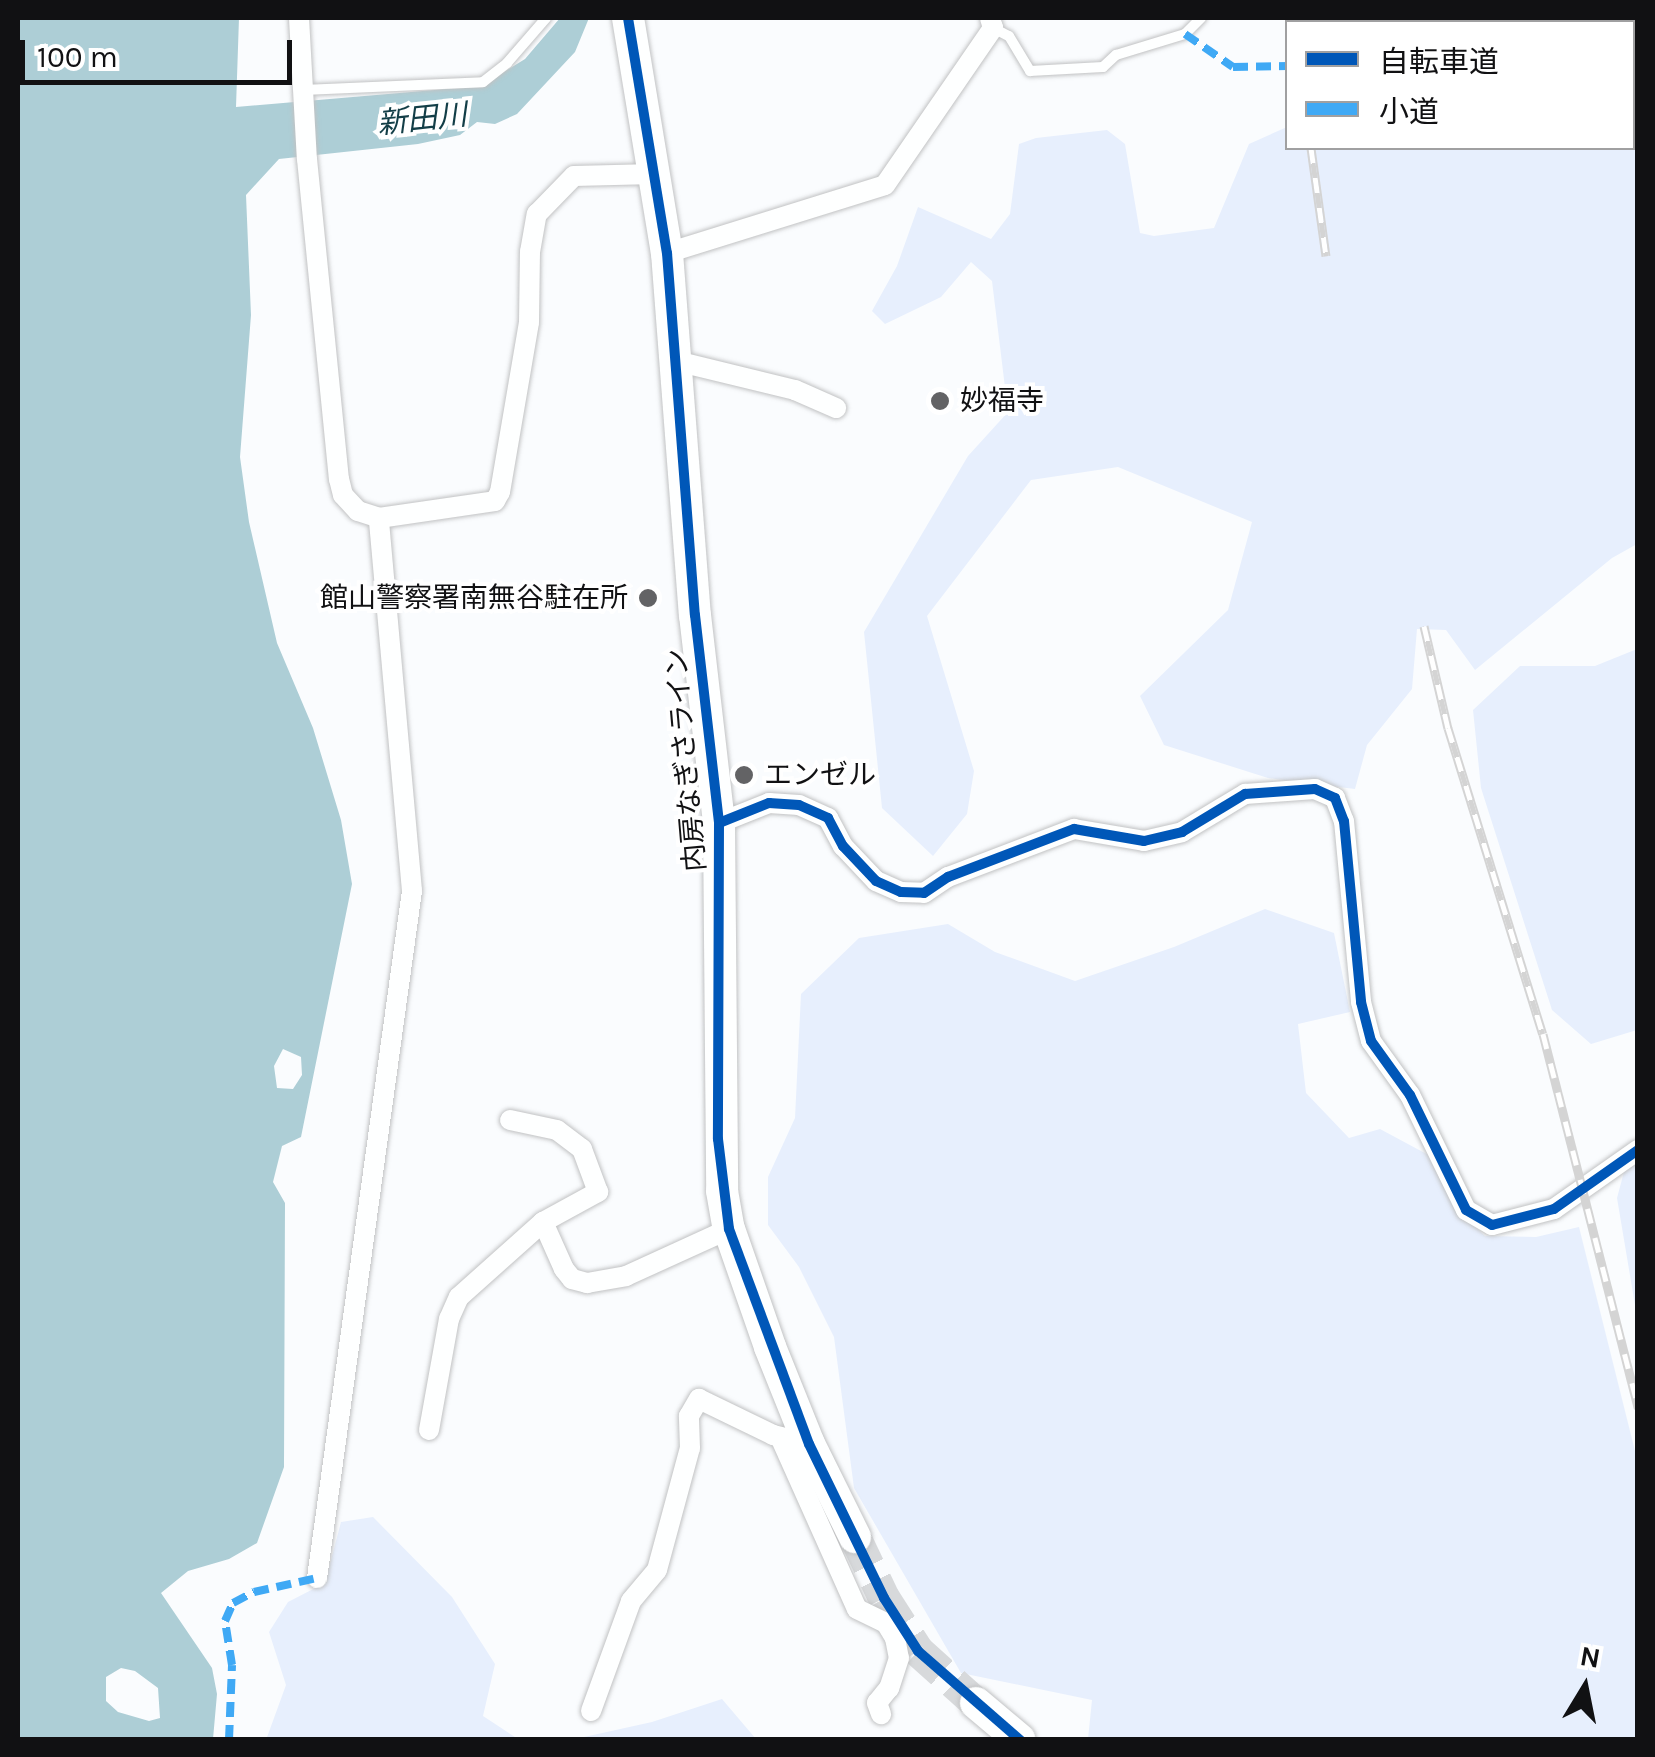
<!DOCTYPE html>
<meta charset="utf-8">
<style>
body{margin:0}
#map{position:relative;width:1655px;height:1757px;overflow:hidden;background:#fafcfe;font-family:Karla,"Noto Sans JP",sans-serif}
div>[style]{position:absolute}
.green>*{inset:0;background:#e7effd}
.water>*{inset:0;background:#adced6}
.trunk-tunnel>*{height:32px;margin-top:-16px;transform-origin:0;background:repeating-linear-gradient(90deg,#d7d9db 0 32px,transparent 0 48px)}
.roads{filter:drop-shadow(0 0 2px #c1c2c3) drop-shadow(0 0 2px #c1c2c3)}
.service>*{height:10px;margin:-5px;padding:0 5px;transform-origin:5px;border-radius:5px;background:#feffff}
.minor>*{height:20px;margin:-10px;padding:0 10px;transform-origin:10px;border-radius:10px;background:#feffff}
.trunk>*{height:32px;margin:-16px;padding:0 16px;transform-origin:16px;border-radius:16px;background:#feffff}
.rail>*{height:9px;margin-top:-4.5px;transform-origin:0;background:repeating-linear-gradient(90deg,#fff 0 15px,#d4d4d4 0 30px);box-sizing:border-box;border-block:2px solid #d4d4d4}
.quiet>*{height:8px;margin-top:-4px;transform-origin:0;background:repeating-linear-gradient(90deg,#3fa9f5 0 15px,transparent 0 23px)}
.cycleway>*{height:10px;margin:-5px;padding:0 5px;transform-origin:5px;border-radius:5px;background:#0057b8}
.dots>*{width:28px;height:28px;translate:-50% -50%;box-sizing:border-box;border:5px solid #fff;border-radius:50%}
span{translate:-50% -50%;white-space:nowrap;text-align:center;line-height:1.15;-webkit-text-stroke:8px #fff;paint-order:stroke}
.poi-label{font-size:28px;color:#111113}
.left{translate:0 -50%;text-align:left}
.right{translate:-100% -50%;text-align:right}
.street-label{font-size:28px;color:#111113}
.water-label{font-size:30px;color:#133e47;font-style:italic}
.frame{position:absolute;inset:0;border:20px solid #111113;pointer-events:none}
.legend{position:absolute;left:1285px;top:20px;width:350px;height:130px;box-sizing:border-box;background:#fff;border:2px solid #a0a0a1;margin:0;padding:12px 18px;list-style:none;font-size:30px;color:#111113}
.legend li{display:flex;align-items:center;gap:20px;height:50px}
.legend b{width:50px;border:2px solid #a0a0a1}
.north{position:absolute;left:1535px;top:1637px;width:100px;height:100px;-webkit-text-stroke:8px #fff;paint-order:stroke;rotate:10deg;font-size:28px;font-weight:700;line-height:40px;text-align:center;color:#111113}
.north::after{content:'';display:block;margin:auto;width:35px;height:45px;background:#111113;clip-path:polygon(50% 0,100% 100%,50% 72%,0 100%)}
.scale{position:absolute;left:20px;top:40px;width:272px;height:45px;box-sizing:border-box;border:5px solid #111113;border-top:0;padding-left:12px;font-size:30px;line-height:35px;white-space:nowrap;color:#111113;-webkit-text-stroke:8px #fff;paint-order:stroke}
</style>
<div id="map">
<div class="green">
<i style="clip-path:polygon(1598px 18px,1637px 18px,1637px 544px,1612px 558px,1475px 670px,1446px 630px,1417px 629px,1412px 689px,1367px 745px,1355px 789px,1268px 778px,1164px 745px,1140px 696px,1228px 610px,1252px 522px,1118px 467px,1031px 480px,927px 616px,974px 771px,967px 814px,933px 856px,882px 808px,864px 632px,968px 456px,1008px 412px,992px 281px,971px 262px,941px 297px,885px 324px,872px 311px,897px 266px,918px 207px,991px 239px,1010px 214px,1019px 144px,1036px 138px,1107px 130px,1125px 144px,1140px 233px,1154px 236px,1214px 228px,1249px 144px,1287px 127px,1288px 148px,1632px 148px,1632px 22px,1598px 22px)"></i>
<i style="clip-path:polygon(1637px 649px,1637px 1030px,1591px 1044px,1552px 1010px,1481px 788px,1473px 710px,1520px 666px,1595px 666px)"></i>
<i style="clip-path:polygon(1265px 909px,1334px 933px,1350px 1012px,1298px 1024px,1306px 1093px,1349px 1138px,1380px 1129px,1434px 1158px,1459px 1211px,1485px 1236px,1536px 1237px,1579px 1227px,1637px 1459px,1637px 1739px,1088px 1739px,1092px 1700px,961px 1673px,854px 1488px,834px 1337px,799px 1267px,768px 1225px,768px 1177px,795px 1118px,801px 994px,859px 938px,948px 924px,995px 952px,1075px 981px,1174px 947px)"></i>
<i style="clip-path:polygon(1637px 1140px,1637px 1317px,1617px 1198px,1632px 1142px)"></i>
<i style="clip-path:polygon(373px 1517px,452px 1597px,495px 1664px,483px 1716px,518px 1739px,531px 1739px,266px 1740px,286px 1685px,269px 1632px,288px 1602px,325px 1583px,341px 1522px)"></i>
<i style="clip-path:polygon(722px 1699px,756px 1739px,575px 1739px,652px 1722px)"></i>
</div>
<div class="water">
<i style="clip-path:polygon(evenodd,18px 18px,239px 18px,236px 107px,481px 86px,525px 59px,560px 18px,589px 18px,575px 52px,517px 114px,495px 124px,477px 122px,460px 135px,418px 144px,279px 159px,246px 195px,251px 315px,240px 457px,249px 522px,277px 643px,313px 728px,341px 820px,352px 884px,301px 1137px,282px 1146px,273px 1182px,285px 1203px,284px 1467px,257px 1543px,229px 1559px,188px 1571px,161px 1593px,212px 1668px,217px 1694px,213px 1739px,18px 1739px,18px 18px,283px 1049px,301px 1057px,302px 1075px,293px 1089px,277px 1088px,274px 1066px,283px 1049px,18px 18px,121px 1668px,135px 1671px,158px 1688px,160px 1718px,149px 1721px,118px 1712px,106px 1701px,106px 1677px,121px 1668px)"></i>
</div>
<div class="trunk-tunnel">
<i style="left:855px;top:1537px;width:68px;rotate:64.6deg"></i>
<i style="left:884px;top:1598px;width:63px;rotate:57.3deg"></i>
<i style="left:918px;top:1651px;width:78px;rotate:41.9deg"></i>
</div>
<div class="roads">
<div class="service">
<i style="left:993px;top:28px;width:18px;rotate:27deg"></i>
<i style="left:1009px;top:36px;width:41px;rotate:59deg"></i>
<i style="left:1030px;top:71px;width:73px;rotate:-3.1deg"></i>
<i style="left:1103px;top:67px;width:18px;rotate:-43deg"></i>
<i style="left:1116px;top:55px;width:72px;rotate:-16.9deg"></i>
<i style="left:1185px;top:34px;width:23px;rotate:-45deg"></i>
<i style="left:303px;top:90px;width:180px;rotate:-2.5deg"></i>
<i style="left:483px;top:82px;width:31px;rotate:-38deg"></i>
<i style="left:507px;top:63px;width:60px;rotate:-49.1deg"></i>
</div>
<div class="minor">
<i style="left:299px;top:18px;width:141px;rotate:86.8deg"></i>
<i style="left:307px;top:159px;width:322px;rotate:84.3deg"></i>
<i style="left:339px;top:479px;width:16px;rotate:76deg"></i>
<i style="left:343px;top:495px;width:22px;rotate:47deg"></i>
<i style="left:358px;top:511px;width:22px;rotate:18deg"></i>
<i style="left:379px;top:518px;width:117px;rotate:-8.3deg"></i>
<i style="left:495px;top:501px;width:10px;rotate:-61deg"></i>
<i style="left:500px;top:492px;width:172px;rotate:-80.3deg"></i>
<i style="left:529px;top:322px;width:70px;rotate:-89.2deg"></i>
<i style="left:530px;top:252px;width:39px;rotate:-80deg"></i>
<i style="left:537px;top:214px;width:53px;rotate:-45.8deg"></i>
<i style="left:574px;top:176px;width:81px;rotate:-1.4deg"></i>
<i style="left:1317px;top:18px;width:4px;rotate:90deg"></i>
<i style="left:1632px;top:23px;width:7px;rotate:-27deg"></i>
<i style="left:667px;top:253px;width:228px;rotate:-17.3deg"></i>
<i style="left:885px;top:185px;width:191px;rotate:-55.5deg"></i>
<i style="left:993px;top:28px;width:10px;rotate:-107deg"></i>
<i style="left:676px;top:361px;width:122px;rotate:13.7deg"></i>
<i style="left:795px;top:390px;width:45px;rotate:23.7deg"></i>
<i style="left:719px;top:823px;width:54px;rotate:-21.8deg"></i>
<i style="left:769px;top:803px;width:30px;rotate:4deg"></i>
<i style="left:799px;top:805px;width:32px;rotate:24deg"></i>
<i style="left:828px;top:818px;width:32px;rotate:62deg"></i>
<i style="left:843px;top:846px;width:48px;rotate:46.7deg"></i>
<i style="left:876px;top:881px;width:27px;rotate:24deg"></i>
<i style="left:901px;top:892px;width:23px;rotate:2deg"></i>
<i style="left:924px;top:893px;width:29px;rotate:-34deg"></i>
<i style="left:948px;top:877px;width:135px;rotate:-20.9deg"></i>
<i style="left:1074px;top:829px;width:71px;rotate:9.7deg"></i>
<i style="left:1144px;top:841px;width:39px;rotate:-13deg"></i>
<i style="left:1182px;top:832px;width:74px;rotate:-31.1deg"></i>
<i style="left:1245px;top:794px;width:70px;rotate:-4.1deg"></i>
<i style="left:1315px;top:789px;width:22px;rotate:24deg"></i>
<i style="left:1335px;top:798px;width:25px;rotate:69deg"></i>
<i style="left:1344px;top:821px;width:182px;rotate:84.6deg"></i>
<i style="left:1361px;top:1002px;width:40px;rotate:75.6deg"></i>
<i style="left:1371px;top:1041px;width:67px;rotate:54.2deg"></i>
<i style="left:1410px;top:1095px;width:128px;rotate:64deg"></i>
<i style="left:1466px;top:1210px;width:30px;rotate:30deg"></i>
<i style="left:1492px;top:1225px;width:64px;rotate:-14.5deg"></i>
<i style="left:1554px;top:1209px;width:103px;rotate:-35.1deg"></i>
<i style="left:543px;top:1222px;width:51px;rotate:65.9deg"></i>
<i style="left:564px;top:1269px;width:13px;rotate:51deg"></i>
<i style="left:572px;top:1279px;width:16px;rotate:15deg"></i>
<i style="left:587px;top:1283px;width:40px;rotate:-10deg"></i>
<i style="left:626px;top:1276px;width:113px;rotate:-24.5deg"></i>
<i style="left:429px;top:1430px;width:113px;rotate:-79.8deg"></i>
<i style="left:449px;top:1319px;width:24px;rotate:-66deg"></i>
<i style="left:459px;top:1297px;width:113px;rotate:-41.8deg"></i>
<i style="left:543px;top:1222px;width:63px;rotate:-28.6deg"></i>
<i style="left:598px;top:1192px;width:46px;rotate:-110.4deg"></i>
<i style="left:582px;top:1149px;width:31px;rotate:-143deg"></i>
<i style="left:557px;top:1130px;width:48px;rotate:-168deg"></i>
<i style="left:780px;top:1437px;width:188px;rotate:65.9deg"></i>
<i style="left:857px;top:1609px;width:32px;rotate:26deg"></i>
<i style="left:886px;top:1623px;width:17px;rotate:59deg"></i>
<i style="left:895px;top:1638px;width:20px;rotate:79deg"></i>
<i style="left:899px;top:1658px;width:32px;rotate:108deg"></i>
<i style="left:889px;top:1688px;width:19px;rotate:129deg"></i>
<i style="left:877px;top:1703px;width:12px;rotate:70deg"></i>
<i style="left:317px;top:1578px;width:694px;rotate:-82.13deg"></i>
<i style="left:412px;top:891px;width:374px;rotate:-95.1deg"></i>
<i style="left:591px;top:1711px;width:117px;rotate:-70deg"></i>
<i style="left:631px;top:1601px;width:40px;rotate:-50deg"></i>
<i style="left:657px;top:1570px;width:126px;rotate:-74.9deg"></i>
<i style="left:690px;top:1448px;width:32px;rotate:-92deg"></i>
<i style="left:689px;top:1416px;width:20px;rotate:-60deg"></i>
<i style="left:699px;top:1399px;width:82px;rotate:25.9deg"></i>
<i style="left:773px;top:1435px;width:37px;rotate:14deg"></i>
</div>
<div class="trunk">
<i style="left:628px;top:18px;width:238px;rotate:80.6deg"></i>
<i style="left:667px;top:253px;width:363px;rotate:85.6deg"></i>
<i style="left:695px;top:615px;width:209px;rotate:83.4deg"></i>
<i style="left:719px;top:823px;width:368px;rotate:89.5deg"></i>
<i style="left:722px;top:1191px;width:39px;rotate:80deg"></i>
<i style="left:729px;top:1229px;width:125px;rotate:70.8deg"></i>
<i style="left:770px;top:1347px;width:105px;rotate:68.1deg"></i>
<i style="left:809px;top:1444px;width:104px;rotate:63.7deg"></i>
<i style="left:976px;top:1703px;width:57px;rotate:40.1deg"></i>
</div>
</div>
<div class="rail">
<i style="left:1305px;top:18px;width:4px;rotate:76deg"></i>
<i style="left:1311px;top:148px;width:109px;rotate:82.1deg"></i>
<i style="left:1424px;top:626px;width:105px;rotate:76.8deg"></i>
<i style="left:1448px;top:728px;width:320px;rotate:72.8deg"></i>
<i style="left:1543px;top:1034px;width:386px;rotate:75.7deg"></i>
</div>
<div class="quiet">
<i style="left:1185px;top:34px;width:58px;rotate:34.5deg"></i>
<i style="left:1233px;top:67px;width:55px;rotate:-1deg"></i>
<i style="left:229px;top:1740px;width:75px;rotate:-87.7deg"></i>
<i style="left:232px;top:1665px;width:45px;rotate:-99deg"></i>
<i style="left:225px;top:1621px;width:20px;rotate:-66deg"></i>
<i style="left:233px;top:1603px;width:24px;rotate:-28deg"></i>
<i style="left:254px;top:1592px;width:65px;rotate:-12.5deg"></i>
</div>
<div class="cycleway">
<i style="left:628px;top:18px;width:238px;rotate:80.6deg"></i>
<i style="left:667px;top:253px;width:363px;rotate:85.6deg"></i>
<i style="left:695px;top:615px;width:209px;rotate:83.4deg"></i>
<i style="left:719px;top:823px;width:316px;rotate:90.2deg"></i>
<i style="left:718px;top:1139px;width:91px;rotate:83deg"></i>
<i style="left:729px;top:1229px;width:229px;rotate:69.6deg"></i>
<i style="left:809px;top:1444px;width:171px;rotate:64deg"></i>
<i style="left:884px;top:1598px;width:63px;rotate:57.3deg"></i>
<i style="left:918px;top:1651px;width:135px;rotate:41.1deg"></i>
<i style="left:719px;top:823px;width:54px;rotate:-21.8deg"></i>
<i style="left:769px;top:803px;width:30px;rotate:4deg"></i>
<i style="left:799px;top:805px;width:32px;rotate:24deg"></i>
<i style="left:828px;top:818px;width:32px;rotate:62deg"></i>
<i style="left:843px;top:846px;width:48px;rotate:46.7deg"></i>
<i style="left:876px;top:881px;width:27px;rotate:24deg"></i>
<i style="left:901px;top:892px;width:23px;rotate:2deg"></i>
<i style="left:924px;top:893px;width:29px;rotate:-34deg"></i>
<i style="left:948px;top:877px;width:135px;rotate:-20.9deg"></i>
<i style="left:1074px;top:829px;width:71px;rotate:9.7deg"></i>
<i style="left:1144px;top:841px;width:39px;rotate:-13deg"></i>
<i style="left:1182px;top:832px;width:74px;rotate:-31.1deg"></i>
<i style="left:1245px;top:794px;width:70px;rotate:-4.1deg"></i>
<i style="left:1315px;top:789px;width:22px;rotate:24deg"></i>
<i style="left:1335px;top:798px;width:25px;rotate:69deg"></i>
<i style="left:1344px;top:821px;width:182px;rotate:84.6deg"></i>
<i style="left:1361px;top:1002px;width:40px;rotate:75.6deg"></i>
<i style="left:1371px;top:1041px;width:67px;rotate:54.2deg"></i>
<i style="left:1410px;top:1095px;width:128px;rotate:64deg"></i>
<i style="left:1466px;top:1210px;width:30px;rotate:30deg"></i>
<i style="left:1492px;top:1225px;width:64px;rotate:-14.5deg"></i>
<i style="left:1554px;top:1209px;width:103px;rotate:-35.1deg"></i>
</div>
<div class="dots">
<i style="left:940px;top:401px;background:#636365"></i>
<i style="left:648px;top:598px;background:#636365"></i>
<i style="left:744px;top:775px;background:#636365"></i>
</div>
<div class="poi-label">
<span class="left" style="left:960px;top:401px">妙福寺</span>
<span class="right" style="left:628px;top:598px">館山警察署南無谷駐在所</span>
<span class="left" style="left:764px;top:775px">エンゼル</span>
</div>
<div class="street-label">
<span style="left:686px;top:760px;rotate:-95deg">内房なぎさライン</span>
</div>
<div class="water-label">
<span style="left:422px;top:119px;rotate:-6deg">新田川</span>
</div>
<div class="frame"></div>
<ul class="legend">
<li><b style="height:12px;background:#0057b8"></b>自転車道</li>
<li><b style="height:12px;background:#3fa9f5"></b>小道</li>
</ul>
<div class="north">N</div>
<div class="scale">100 m</div>
</div>
